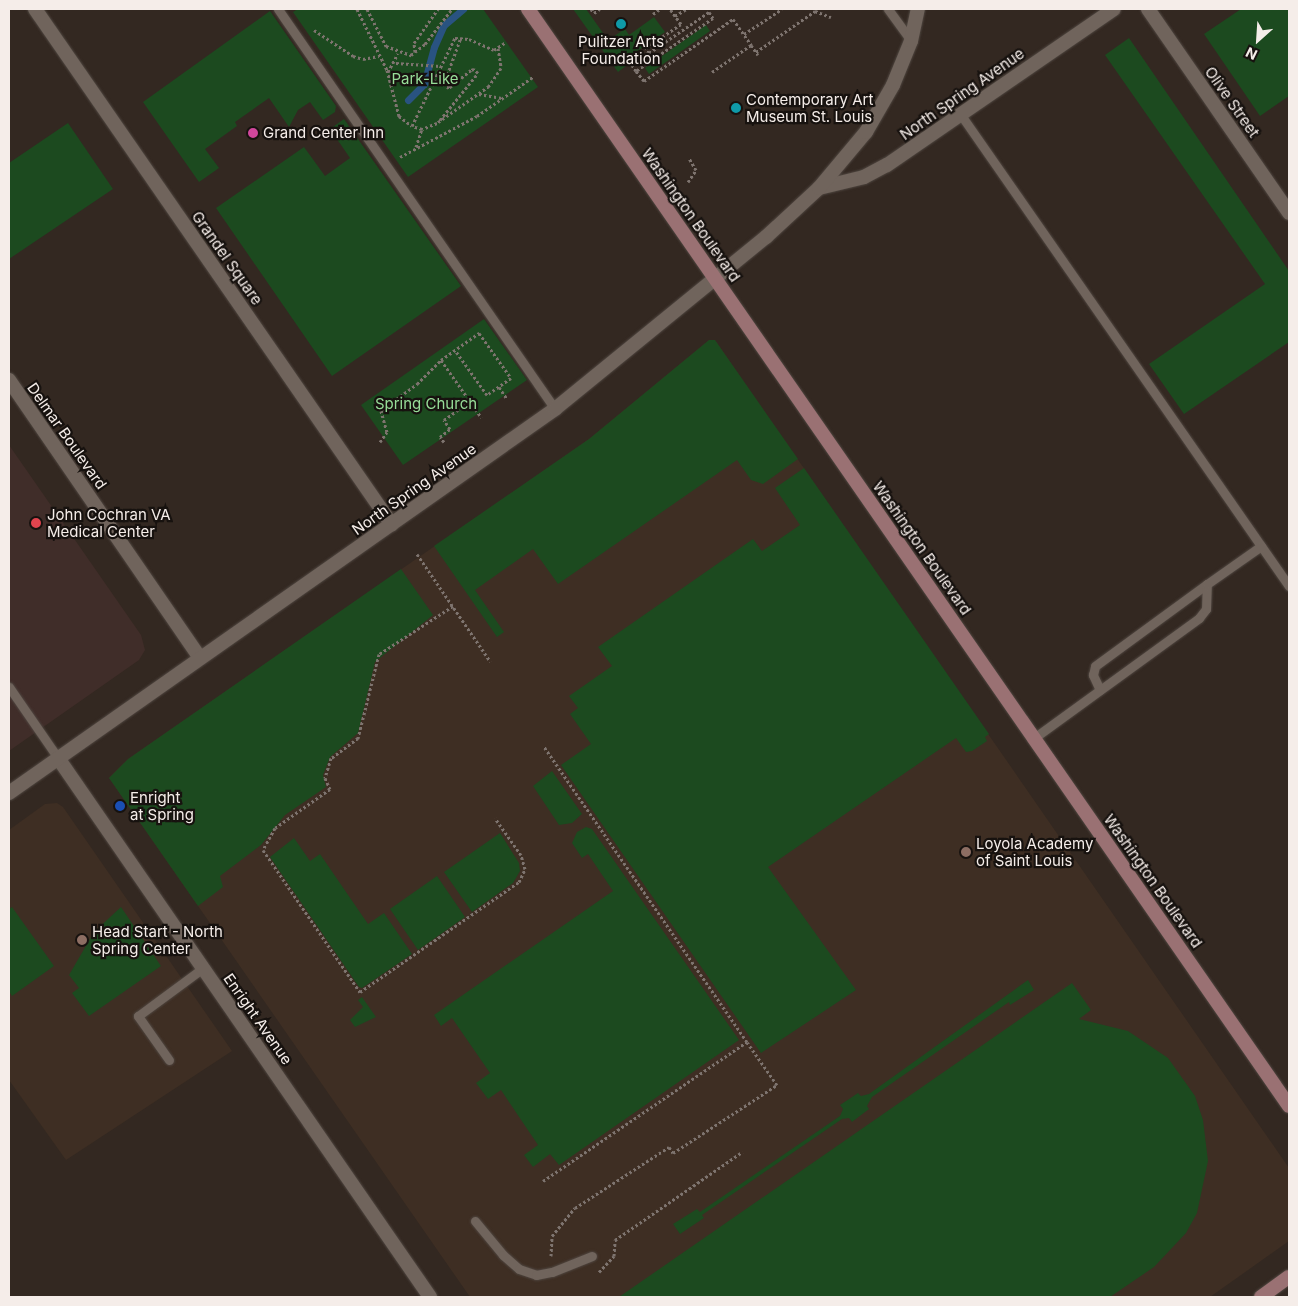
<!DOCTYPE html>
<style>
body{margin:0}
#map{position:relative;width:1298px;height:1306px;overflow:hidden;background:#332821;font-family:Inter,sans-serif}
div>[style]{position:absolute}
.commercial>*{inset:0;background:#402d29}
.built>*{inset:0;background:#3e2e23}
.green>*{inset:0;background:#1c4a1f}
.stream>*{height:7px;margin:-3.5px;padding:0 3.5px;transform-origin:3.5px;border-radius:3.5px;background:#295381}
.path>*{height:3px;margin-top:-1.5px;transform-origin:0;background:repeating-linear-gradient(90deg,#7e746f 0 2.5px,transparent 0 5px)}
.roads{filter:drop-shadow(0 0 1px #4f4640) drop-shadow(0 0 1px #4f4640)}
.service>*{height:9px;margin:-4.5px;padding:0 4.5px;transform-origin:4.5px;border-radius:4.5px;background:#70645c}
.minor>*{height:14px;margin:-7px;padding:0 7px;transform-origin:7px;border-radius:7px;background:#70645c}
.tertiary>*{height:14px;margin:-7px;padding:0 7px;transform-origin:7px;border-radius:7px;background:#70645c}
.secondary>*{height:14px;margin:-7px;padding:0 7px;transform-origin:7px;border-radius:7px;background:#9a7173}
.dots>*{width:14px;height:14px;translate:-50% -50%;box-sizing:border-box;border:2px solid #17120f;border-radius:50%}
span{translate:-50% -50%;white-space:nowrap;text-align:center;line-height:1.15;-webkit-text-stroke:4.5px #17120f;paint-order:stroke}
.poi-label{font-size:15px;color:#f5ede9}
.left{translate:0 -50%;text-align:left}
.park-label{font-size:15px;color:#97dd98}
.street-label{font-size:15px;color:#f5ede9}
.frame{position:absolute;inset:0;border:10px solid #f5ede9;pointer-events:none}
.north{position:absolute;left:1233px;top:15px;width:50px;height:50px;-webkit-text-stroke:4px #17120f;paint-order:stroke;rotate:206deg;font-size:14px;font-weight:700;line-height:20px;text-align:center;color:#f5ede9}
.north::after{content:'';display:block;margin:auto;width:18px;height:22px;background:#f5ede9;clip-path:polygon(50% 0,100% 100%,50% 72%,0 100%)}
</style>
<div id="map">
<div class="commercial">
<i style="clip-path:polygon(9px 445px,141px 635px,145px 650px,139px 660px,9px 751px)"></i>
</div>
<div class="built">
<i style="clip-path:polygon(709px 340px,715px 340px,1289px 1168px,1289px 1241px,1210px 1297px,470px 1297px,109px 778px,128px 759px,589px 439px)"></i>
<i style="clip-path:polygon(57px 803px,63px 807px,232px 1051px,66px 1160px,9px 1080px,9px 830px,45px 804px)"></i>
</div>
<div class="green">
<i style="clip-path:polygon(298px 9px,483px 9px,538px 87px,408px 177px,293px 12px)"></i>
<i style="clip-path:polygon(573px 9px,586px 9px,608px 40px,625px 29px,629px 35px,654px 17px,665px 32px,623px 61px,626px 66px,618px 72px)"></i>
<i style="clip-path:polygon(1241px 9px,1289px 9px,1289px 96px,1260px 116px,1204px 34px)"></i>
<i style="clip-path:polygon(270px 11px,336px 106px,335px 112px,323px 120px,310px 102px,298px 110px,289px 127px,269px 98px,235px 122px,237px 126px,205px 149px,219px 168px,199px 182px,143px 102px)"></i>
<i style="clip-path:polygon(706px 25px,710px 31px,649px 74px,645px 68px)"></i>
<i style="clip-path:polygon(1129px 38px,1289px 271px,1289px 342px,1184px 414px,1149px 364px,1265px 284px,1105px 55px)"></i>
<i style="clip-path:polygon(344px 119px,461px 286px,332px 376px,216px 208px,304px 147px,325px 176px,350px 158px,330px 129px)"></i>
<i style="clip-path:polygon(68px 123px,113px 189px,9px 259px,9px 163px)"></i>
<i style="clip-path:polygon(484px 319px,527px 380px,403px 465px,361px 405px)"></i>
<i style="clip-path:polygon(709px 340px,715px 340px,798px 459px,763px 484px,751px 480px,737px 460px,558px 584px,533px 549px,475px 590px,504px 632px,497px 637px,434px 546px,589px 439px)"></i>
<i style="clip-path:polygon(804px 468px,989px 734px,985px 737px,987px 741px,972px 751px,966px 752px,956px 738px,768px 867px,856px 990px,761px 1053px,561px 765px,591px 744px,570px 714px,578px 708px,569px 696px,612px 666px,598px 647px,753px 539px,762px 551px,800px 525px,775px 488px)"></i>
<i style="clip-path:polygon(401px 569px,433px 615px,375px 662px,358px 733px,330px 757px,323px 775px,326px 787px,285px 815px,261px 845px,220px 876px,223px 887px,198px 906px,109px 778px,128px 759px)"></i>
<i style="clip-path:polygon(552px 771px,582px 814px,572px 823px,559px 825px,533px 786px)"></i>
<i style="clip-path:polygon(586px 827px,592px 829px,739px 1040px,559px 1165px,550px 1154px,533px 1167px,524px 1155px,538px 1145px,501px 1090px,488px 1099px,476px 1083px,490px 1073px,452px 1018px,441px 1026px,434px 1015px,613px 891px,588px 854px,582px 858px,572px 843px,577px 832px)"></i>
<i style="clip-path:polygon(500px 833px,519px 863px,520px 871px,513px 883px,472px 912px,444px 872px)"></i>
<i style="clip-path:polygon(294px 838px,310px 861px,320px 854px,368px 924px,384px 913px,412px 954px,362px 988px,359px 987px,270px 857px)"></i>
<i style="clip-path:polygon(437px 876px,465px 917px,418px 950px,390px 909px)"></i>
<i style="clip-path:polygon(12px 907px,54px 966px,12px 996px,9px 991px,9px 909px)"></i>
<i style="clip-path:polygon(121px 907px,161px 966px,89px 1016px,72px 993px,79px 988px,69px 975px,94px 932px)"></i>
<i style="clip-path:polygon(1028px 980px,1034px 990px,1010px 1005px,1009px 1002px,872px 1097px,867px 1106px,869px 1109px,852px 1122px,849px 1118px,842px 1119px,702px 1215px,704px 1218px,680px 1234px,673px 1224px,697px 1209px,700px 1212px,840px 1116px,843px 1109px,840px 1105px,858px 1093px,861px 1096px,869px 1094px)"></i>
<i style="clip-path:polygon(1072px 983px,1091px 1010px,1079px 1019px,1128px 1031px,1168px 1058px,1195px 1096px,1203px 1120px,1208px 1161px,1197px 1213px,1186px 1233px,1154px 1267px,1110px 1297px,619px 1297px)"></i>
<i style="clip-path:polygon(362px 997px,376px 1017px,355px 1027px,350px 1020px,363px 1007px,358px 1000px)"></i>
</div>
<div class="stream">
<i style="left:408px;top:100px;width:23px;rotate:-45deg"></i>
<i style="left:424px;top:84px;width:38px;rotate:-75deg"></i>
<i style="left:434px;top:47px;width:24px;rotate:-66deg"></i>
<i style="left:444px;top:25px;width:25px;rotate:-40deg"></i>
</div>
<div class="path">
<i style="left:357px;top:9px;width:68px;rotate:63.8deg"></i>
<i style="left:387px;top:70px;width:48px;rotate:75.4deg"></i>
<i style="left:399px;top:116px;width:16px;rotate:38deg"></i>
<i style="left:367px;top:9px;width:42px;rotate:62.8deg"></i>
<i style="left:386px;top:46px;width:27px;rotate:20deg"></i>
<i style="left:411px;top:55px;width:18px;rotate:-38deg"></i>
<i style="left:425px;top:44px;width:44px;rotate:-52.4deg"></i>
<i style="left:591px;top:9px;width:5px;rotate:53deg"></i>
<i style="left:594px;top:13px;width:7px;rotate:-34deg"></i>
<i style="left:653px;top:14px;width:9px;rotate:-36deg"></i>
<i style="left:675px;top:16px;width:13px;rotate:-32deg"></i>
<i style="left:314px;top:30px;width:47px;rotate:33.7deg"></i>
<i style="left:353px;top:56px;width:10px;rotate:17deg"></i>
<i style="left:363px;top:59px;width:16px;rotate:-11deg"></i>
<i style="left:744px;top:34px;width:45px;rotate:-33.3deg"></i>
<i style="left:498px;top:48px;width:20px;rotate:81deg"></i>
<i style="left:501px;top:68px;width:22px;rotate:124deg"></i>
<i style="left:489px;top:86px;width:64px;rotate:144.6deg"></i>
<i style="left:437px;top:123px;width:16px;rotate:158deg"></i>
<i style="left:422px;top:129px;width:10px;rotate:-163deg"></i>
<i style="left:412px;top:126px;width:98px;rotate:-64deg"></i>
<i style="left:455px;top:38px;width:14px;rotate:4deg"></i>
<i style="left:469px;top:39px;width:27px;rotate:24deg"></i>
<i style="left:494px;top:50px;width:14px;rotate:-34deg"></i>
<i style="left:415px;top:52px;width:9px;rotate:-96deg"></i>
<i style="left:414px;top:43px;width:42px;rotate:-54.8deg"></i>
<i style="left:756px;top:52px;width:72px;rotate:-34.8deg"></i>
<i style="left:815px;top:11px;width:17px;rotate:21deg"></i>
<i style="left:649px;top:53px;width:73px;rotate:-34.3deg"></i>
<i style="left:709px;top:12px;width:7px;rotate:56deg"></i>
<i style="left:713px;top:18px;width:93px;rotate:145.5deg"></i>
<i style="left:636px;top:71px;width:13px;rotate:51deg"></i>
<i style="left:644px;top:81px;width:108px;rotate:-34.9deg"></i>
<i style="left:733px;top:19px;width:32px;rotate:55deg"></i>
<i style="left:396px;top:63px;width:44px;rotate:3.9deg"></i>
<i style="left:636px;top:71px;width:7px;rotate:-124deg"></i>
<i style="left:632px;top:65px;width:21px;rotate:-35deg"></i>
<i style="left:649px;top:53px;width:6px;rotate:-121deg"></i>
<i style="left:646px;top:48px;width:42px;rotate:-34.4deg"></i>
<i style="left:681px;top:24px;width:19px;rotate:-126deg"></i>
<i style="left:388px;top:72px;width:21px;rotate:-62deg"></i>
<i style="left:712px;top:72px;width:47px;rotate:-34.7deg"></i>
<i style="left:751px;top:45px;width:12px;rotate:55deg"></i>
<i style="left:479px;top:94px;width:23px;rotate:10deg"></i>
<i style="left:440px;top:120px;width:60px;rotate:-51deg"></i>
<i style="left:478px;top:73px;width:6px;rotate:-135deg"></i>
<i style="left:474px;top:69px;width:3px;rotate:162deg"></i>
<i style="left:471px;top:70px;width:28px;rotate:141deg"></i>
<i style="left:449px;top:88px;width:6px;rotate:-141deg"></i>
<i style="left:444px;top:84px;width:50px;rotate:-70.1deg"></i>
<i style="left:416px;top:147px;width:19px;rotate:-72deg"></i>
<i style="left:400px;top:157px;width:87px;rotate:-28deg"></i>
<i style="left:477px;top:116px;width:68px;rotate:-34.9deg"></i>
<i style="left:688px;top:182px;width:14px;rotate:-56deg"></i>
<i style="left:696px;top:170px;width:14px;rotate:-120deg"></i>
<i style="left:441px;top:360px;width:70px;rotate:54.9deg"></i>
<i style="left:499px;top:387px;width:14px;rotate:56deg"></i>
<i style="left:380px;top:442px;width:12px;rotate:-55deg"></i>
<i style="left:387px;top:432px;width:22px;rotate:-106deg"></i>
<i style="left:381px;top:411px;width:4px;rotate:-45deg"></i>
<i style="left:384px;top:408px;width:41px;rotate:-36deg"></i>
<i style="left:417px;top:384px;width:34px;rotate:-45deg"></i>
<i style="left:441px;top:360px;width:47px;rotate:-35.4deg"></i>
<i style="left:479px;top:333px;width:55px;rotate:54.6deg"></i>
<i style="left:511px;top:378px;width:29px;rotate:145deg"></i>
<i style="left:487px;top:395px;width:55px;rotate:-125.4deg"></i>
<i style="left:444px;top:442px;width:6px;rotate:-129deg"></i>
<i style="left:440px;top:437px;width:13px;rotate:-39deg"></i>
<i style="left:450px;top:429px;width:11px;rotate:-124deg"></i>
<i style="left:444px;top:420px;width:32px;rotate:-36deg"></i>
<i style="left:417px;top:554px;width:130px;rotate:55.7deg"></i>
<i style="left:453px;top:606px;width:88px;rotate:147deg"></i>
<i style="left:379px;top:654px;width:87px;rotate:104deg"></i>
<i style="left:358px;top:738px;width:34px;rotate:143deg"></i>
<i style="left:331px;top:758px;width:21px;rotate:107deg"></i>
<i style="left:325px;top:778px;width:12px;rotate:66deg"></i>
<i style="left:330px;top:789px;width:67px;rotate:144.7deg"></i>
<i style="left:275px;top:828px;width:25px;rotate:119deg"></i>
<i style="left:263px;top:850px;width:172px;rotate:55.7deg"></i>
<i style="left:360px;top:992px;width:193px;rotate:-34.7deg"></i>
<i style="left:519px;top:882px;width:14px;rotate:-65deg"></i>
<i style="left:525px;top:869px;width:15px;rotate:-106deg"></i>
<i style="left:521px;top:855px;width:45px;rotate:-125.1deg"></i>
<i style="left:543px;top:1181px;width:247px;rotate:-34.3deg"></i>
<i style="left:747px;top:1042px;width:358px;rotate:-124.5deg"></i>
<i style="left:551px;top:1256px;width:20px;rotate:-87deg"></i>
<i style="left:552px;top:1236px;width:36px;rotate:-51deg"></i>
<i style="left:575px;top:1208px;width:112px;rotate:-33deg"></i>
<i style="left:669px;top:1147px;width:7px;rotate:56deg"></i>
<i style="left:673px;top:1153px;width:124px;rotate:-33.2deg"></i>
<i style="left:777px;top:1085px;width:52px;rotate:-124.9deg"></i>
<i style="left:599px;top:1272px;width:22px;rotate:-47deg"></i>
<i style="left:614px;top:1256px;width:16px;rotate:-86deg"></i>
<i style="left:615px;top:1240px;width:155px;rotate:-34.7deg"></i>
</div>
<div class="roads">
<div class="service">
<i style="left:278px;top:9px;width:487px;rotate:55.3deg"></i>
<i style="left:888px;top:9px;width:39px;rotate:54deg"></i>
<i style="left:961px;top:115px;width:574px;rotate:55.15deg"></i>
<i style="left:9px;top:687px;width:86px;rotate:55.4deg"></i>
<i style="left:1100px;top:690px;width:17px;rotate:-115deg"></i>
<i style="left:1093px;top:675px;width:9px;rotate:-77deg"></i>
<i style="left:1095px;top:666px;width:139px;rotate:-36.2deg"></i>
<i style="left:1034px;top:738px;width:204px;rotate:-36deg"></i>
<i style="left:1199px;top:618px;width:11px;rotate:-52deg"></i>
<i style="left:1206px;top:609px;width:25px;rotate:-88deg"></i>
<i style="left:1207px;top:584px;width:66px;rotate:-35.1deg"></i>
<i style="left:169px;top:1060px;width:54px;rotate:-125.2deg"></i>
<i style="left:138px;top:1016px;width:81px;rotate:-36.4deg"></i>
<i style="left:475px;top:1221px;width:44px;rotate:50.5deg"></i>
<i style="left:503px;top:1255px;width:21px;rotate:41deg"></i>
<i style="left:519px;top:1269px;width:18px;rotate:19deg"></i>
<i style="left:536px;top:1275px;width:16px;rotate:-11deg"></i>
<i style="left:552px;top:1272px;width:43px;rotate:-21.8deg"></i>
</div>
<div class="minor">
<i style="left:35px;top:9px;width:627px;rotate:55.32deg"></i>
<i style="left:1148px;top:9px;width:248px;rotate:55.3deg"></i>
<i style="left:819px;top:188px;width:46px;rotate:-13.7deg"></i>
<i style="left:864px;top:177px;width:26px;rotate:-28deg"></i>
<i style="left:887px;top:165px;width:275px;rotate:-34.5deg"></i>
<i style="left:58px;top:758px;width:655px;rotate:55.39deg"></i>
</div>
<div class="tertiary">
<i style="left:9px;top:380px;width:337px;rotate:55.5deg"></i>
<i style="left:9px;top:793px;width:668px;rotate:-35.12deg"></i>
<i style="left:555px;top:409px;width:272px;rotate:-39.2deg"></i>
<i style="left:766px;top:237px;width:72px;rotate:-42.8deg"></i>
<i style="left:819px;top:188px;width:73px;rotate:-50deg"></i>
<i style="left:866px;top:132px;width:54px;rotate:-60.1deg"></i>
<i style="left:893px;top:85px;width:48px;rotate:-67.8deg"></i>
<i style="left:911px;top:41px;width:33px;rotate:-78deg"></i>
</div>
<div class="secondary">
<i style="left:528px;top:9px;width:1335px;rotate:55.25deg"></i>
<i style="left:1261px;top:1297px;width:34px;rotate:-36deg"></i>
</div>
</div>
<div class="dots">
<i style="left:621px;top:24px;background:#0f9aa8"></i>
<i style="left:736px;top:108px;background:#0f9aa8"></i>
<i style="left:253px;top:133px;background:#d1479c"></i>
<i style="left:36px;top:523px;background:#e0444e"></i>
<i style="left:120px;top:806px;background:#1a4fb4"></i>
<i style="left:966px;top:852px;background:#8d6e63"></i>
<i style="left:82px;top:940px;background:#8d6e63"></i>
</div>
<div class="poi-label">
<span style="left:621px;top:50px">Pulitzer Arts<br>Foundation</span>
<span class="left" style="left:746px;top:108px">Contemporary Art<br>Museum St. Louis</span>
<span class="left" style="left:263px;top:133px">Grand Center Inn</span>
<span class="left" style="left:47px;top:523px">John Cochran VA<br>Medical Center</span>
<span class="left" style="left:130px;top:806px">Enright<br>at Spring</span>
<span class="left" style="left:976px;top:852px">Loyola Academy<br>of Saint Louis</span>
<span class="left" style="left:92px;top:940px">Head Start - North<br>Spring Center</span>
</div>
<div class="park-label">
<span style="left:425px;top:79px">Park-Like</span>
<span style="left:426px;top:404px">Spring Church</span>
</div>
<div class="street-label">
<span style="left:962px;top:94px;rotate:-35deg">North Spring Avenue</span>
<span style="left:1232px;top:102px;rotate:55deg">Olive Street</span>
<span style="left:691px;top:215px;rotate:55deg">Washington Boulevard</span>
<span style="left:227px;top:258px;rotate:55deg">Grandel Square</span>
<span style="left:67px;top:436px;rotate:55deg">Delmar Boulevard</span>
<span style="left:414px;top:489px;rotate:-35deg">North Spring Avenue</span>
<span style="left:922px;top:548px;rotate:55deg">Washington Boulevard</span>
<span style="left:1153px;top:881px;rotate:55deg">Washington Boulevard</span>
<span style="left:258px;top:1019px;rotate:55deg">Enright Avenue</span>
</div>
<div class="frame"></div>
<div class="north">N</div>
</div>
